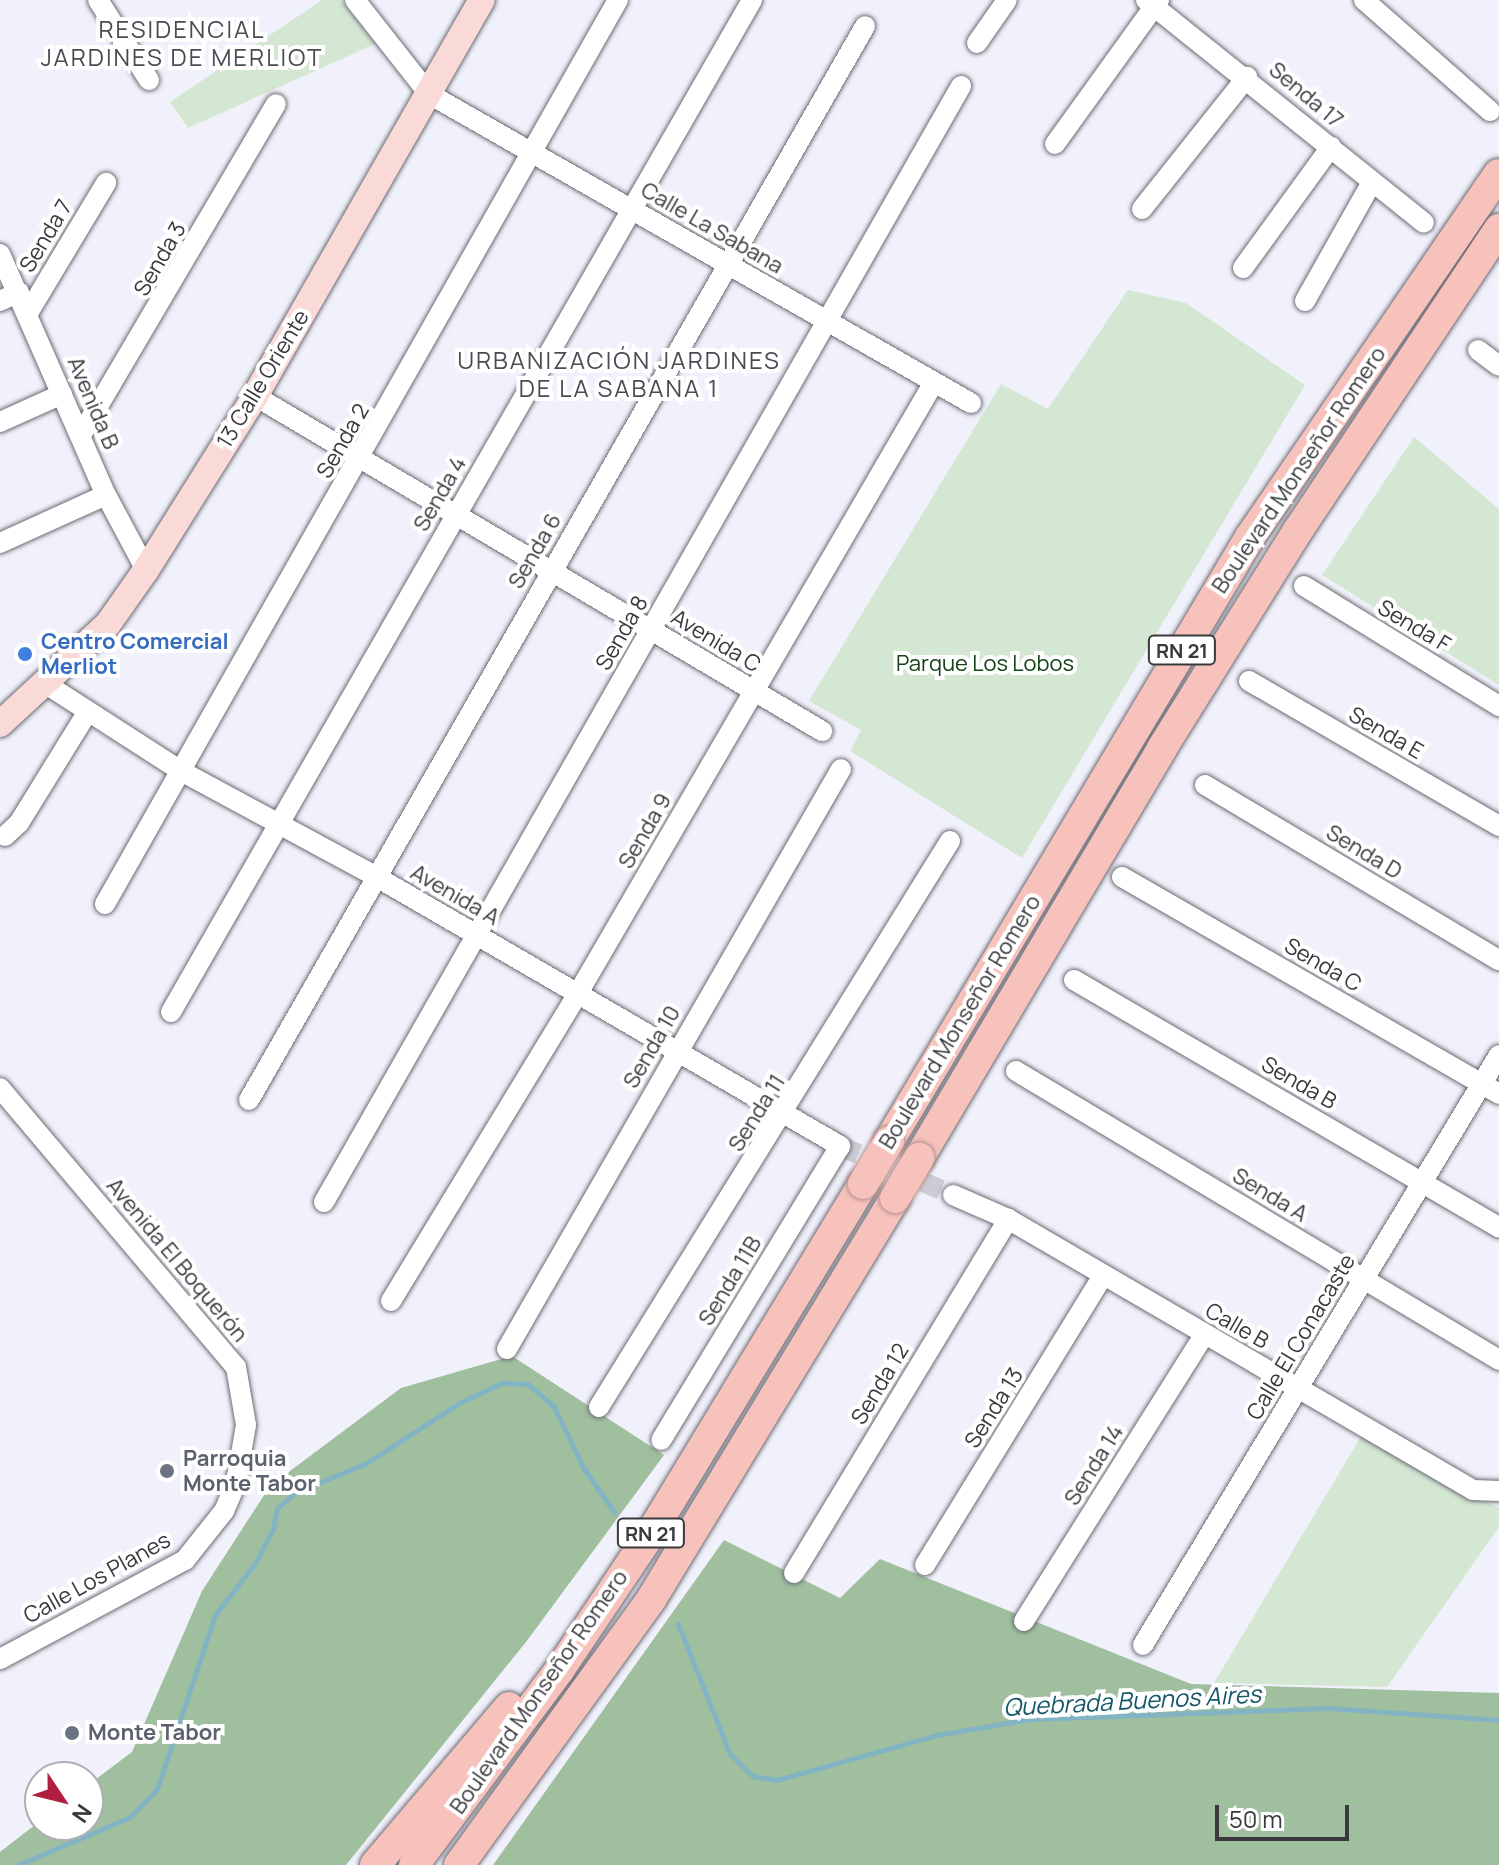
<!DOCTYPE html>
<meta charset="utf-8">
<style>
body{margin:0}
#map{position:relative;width:1499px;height:1865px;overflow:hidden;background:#f1f1fb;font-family:Manrope,sans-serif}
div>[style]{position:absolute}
.green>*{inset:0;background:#d4e7d3}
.forest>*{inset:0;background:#a0bf9e}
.stream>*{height:5px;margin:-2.5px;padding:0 2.5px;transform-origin:2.5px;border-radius:2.5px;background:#83b4c4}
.minor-tunnel>*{height:20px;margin-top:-10px;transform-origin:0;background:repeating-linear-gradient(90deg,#ccccd5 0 20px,transparent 0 30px)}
.roads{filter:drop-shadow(0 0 2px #6b6b74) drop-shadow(0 0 2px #6b6b74)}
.minor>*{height:20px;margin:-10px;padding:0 10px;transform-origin:10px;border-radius:10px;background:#fff}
.major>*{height:26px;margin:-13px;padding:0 13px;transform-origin:13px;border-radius:13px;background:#fadad7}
.highway>*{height:30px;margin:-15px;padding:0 15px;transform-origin:15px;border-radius:15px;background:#f7c2bc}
.bridges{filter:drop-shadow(0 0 2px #b49290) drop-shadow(0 0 2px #b49290)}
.highway-bridge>*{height:30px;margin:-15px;padding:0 15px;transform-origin:15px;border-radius:15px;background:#f7c2bc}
.dots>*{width:22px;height:22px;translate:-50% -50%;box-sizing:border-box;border:4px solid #fff;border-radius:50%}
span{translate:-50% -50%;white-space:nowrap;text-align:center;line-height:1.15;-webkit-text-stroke:8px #fff;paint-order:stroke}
.shield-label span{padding:2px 6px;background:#fff;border:2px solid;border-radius:6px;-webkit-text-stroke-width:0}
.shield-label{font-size:20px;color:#39383d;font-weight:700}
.street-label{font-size:22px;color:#39383d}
.shop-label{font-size:22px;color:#366cbe;font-weight:700}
.left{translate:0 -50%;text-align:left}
.park-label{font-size:22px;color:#144115}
.worship-label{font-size:22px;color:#5b616d;font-weight:700}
.neighbourhood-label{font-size:24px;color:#4b4b53;letter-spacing:2px}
.water-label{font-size:24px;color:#155769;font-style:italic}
.north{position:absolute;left:24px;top:1761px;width:80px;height:80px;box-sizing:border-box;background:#fff;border:2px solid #b0afb1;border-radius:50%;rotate:125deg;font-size:22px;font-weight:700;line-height:32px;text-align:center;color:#39383d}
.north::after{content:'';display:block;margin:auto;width:28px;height:36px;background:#b21f3e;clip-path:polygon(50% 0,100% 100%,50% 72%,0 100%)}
.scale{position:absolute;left:1215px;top:1805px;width:134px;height:36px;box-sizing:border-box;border:4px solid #39383d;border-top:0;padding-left:10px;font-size:24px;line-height:28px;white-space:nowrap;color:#39383d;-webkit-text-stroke:6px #fff;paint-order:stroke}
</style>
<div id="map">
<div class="green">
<i style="clip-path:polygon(322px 0,341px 0,375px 44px,188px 128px,170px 102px)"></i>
<i style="clip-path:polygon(1128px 290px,1186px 303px,1305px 385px,1022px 858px,850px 751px,861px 730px,809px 701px,1001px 384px,1048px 409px)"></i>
<i style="clip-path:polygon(1414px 437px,1499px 509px,1499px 685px,1322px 575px)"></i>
<i style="clip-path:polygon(1363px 1433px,1499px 1508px,1499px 1527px,1387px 1687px,1214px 1683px)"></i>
</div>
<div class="forest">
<i style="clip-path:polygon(512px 1356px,664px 1455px,526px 1642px,346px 1865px,0 1865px,0 1852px,40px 1821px,88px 1825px,88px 1785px,132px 1752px,202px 1591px,270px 1486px,401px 1388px)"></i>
<i style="clip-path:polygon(724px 1540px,840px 1598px,880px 1559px,1191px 1684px,1499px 1693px,1499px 1865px,493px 1865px)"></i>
</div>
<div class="stream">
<i style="left:678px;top:1624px;width:140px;rotate:68.2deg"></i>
<i style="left:730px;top:1754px;width:32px;rotate:44deg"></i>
<i style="left:753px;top:1776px;width:24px;rotate:9deg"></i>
<i style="left:777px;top:1780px;width:166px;rotate:-15.7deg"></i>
<i style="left:937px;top:1735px;width:95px;rotate:-9.7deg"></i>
<i style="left:1031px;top:1719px;width:297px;rotate:-2.1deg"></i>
<i style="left:1328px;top:1708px;width:171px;rotate:4deg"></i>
<i style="left:18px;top:1865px;width:122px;rotate:-23.2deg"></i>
<i style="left:130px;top:1817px;width:39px;rotate:-46deg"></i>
<i style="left:157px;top:1789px;width:183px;rotate:-71.6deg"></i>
<i style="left:215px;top:1615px;width:67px;rotate:-52.3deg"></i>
<i style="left:256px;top:1562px;width:37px;rotate:-63deg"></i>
<i style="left:273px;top:1529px;width:21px;rotate:-79deg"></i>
<i style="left:277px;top:1508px;width:25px;rotate:-40deg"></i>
<i style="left:296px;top:1492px;width:74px;rotate:-22.1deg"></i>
<i style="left:365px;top:1464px;width:114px;rotate:-32.9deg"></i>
<i style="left:461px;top:1402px;width:45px;rotate:-24.9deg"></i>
<i style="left:502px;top:1383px;width:26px;rotate:2deg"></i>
<i style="left:528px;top:1384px;width:35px;rotate:41deg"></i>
<i style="left:554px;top:1407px;width:67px;rotate:64.2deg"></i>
<i style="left:583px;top:1467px;width:55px;rotate:55.4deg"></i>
</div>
<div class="minor-tunnel">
<i style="left:840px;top:1146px;width:123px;rotate:23.4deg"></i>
</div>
<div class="roads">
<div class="minor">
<i style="left:98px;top:0;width:95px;rotate:57.5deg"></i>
<i style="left:355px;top:0;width:120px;rotate:51.8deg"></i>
<i style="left:429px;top:94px;width:624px;rotate:29.69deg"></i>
<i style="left:1146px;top:0;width:356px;rotate:38.7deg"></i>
<i style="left:1364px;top:0;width:168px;rotate:41.4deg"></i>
<i style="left:977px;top:43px;width:52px;rotate:-55.1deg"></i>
<i style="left:1055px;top:144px;width:178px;rotate:-54.2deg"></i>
<i style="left:1142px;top:209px;width:169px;rotate:-51.5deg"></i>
<i style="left:0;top:254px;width:263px;rotate:66.3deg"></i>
<i style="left:106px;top:495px;width:85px;rotate:61.9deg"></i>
<i style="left:1243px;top:268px;width:150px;rotate:-54deg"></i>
<i style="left:0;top:301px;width:21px;rotate:-25deg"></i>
<i style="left:1305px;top:301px;width:137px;rotate:-60.6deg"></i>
<i style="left:28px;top:313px;width:152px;rotate:-59deg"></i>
<i style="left:1478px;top:350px;width:26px;rotate:37deg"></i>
<i style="left:255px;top:396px;width:659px;rotate:30.58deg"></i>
<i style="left:0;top:422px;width:68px;rotate:-24.3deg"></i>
<i style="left:81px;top:435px;width:384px;rotate:-59.5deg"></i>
<i style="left:0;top:543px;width:116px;rotate:-24.4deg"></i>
<i style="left:1304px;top:586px;width:229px;rotate:31.6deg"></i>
<i style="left:1249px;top:681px;width:289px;rotate:30.1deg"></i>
<i style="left:46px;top:684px;width:161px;rotate:32.8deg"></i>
<i style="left:181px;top:771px;width:221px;rotate:28.4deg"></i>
<i style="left:375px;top:876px;width:538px;rotate:30.14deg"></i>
<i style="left:840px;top:1146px;width:344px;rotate:121.3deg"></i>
<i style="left:1205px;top:785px;width:342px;rotate:30.8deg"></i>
<i style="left:5px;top:836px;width:19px;rotate:-43deg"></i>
<i style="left:19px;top:823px;width:129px;rotate:-58.3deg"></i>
<i style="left:1122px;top:877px;width:435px;rotate:29.9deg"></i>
<i style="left:105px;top:904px;width:1039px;rotate:-60.43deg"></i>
<i style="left:1074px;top:980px;width:492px;rotate:30.2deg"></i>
<i style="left:171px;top:1012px;width:1167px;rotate:-60.14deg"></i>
<i style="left:1016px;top:1071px;width:563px;rotate:30.89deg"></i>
<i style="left:0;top:1088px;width:365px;rotate:49.8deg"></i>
<i style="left:236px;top:1367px;width:59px;rotate:80.2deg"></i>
<i style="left:246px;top:1425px;width:59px;rotate:99.8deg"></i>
<i style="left:236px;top:1483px;width:30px;rotate:113deg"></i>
<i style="left:224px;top:1511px;width:63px;rotate:128.5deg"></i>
<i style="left:185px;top:1560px;width:210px;rotate:151.8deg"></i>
<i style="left:249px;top:1100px;width:1238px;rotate:-60.16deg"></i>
<i style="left:953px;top:1195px;width:60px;rotate:23.6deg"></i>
<i style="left:1008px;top:1219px;width:538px;rotate:30.23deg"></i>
<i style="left:1473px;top:1490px;width:26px;rotate:2deg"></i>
<i style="left:324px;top:1202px;width:1285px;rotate:-60.28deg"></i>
<i style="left:391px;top:1301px;width:358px;rotate:-58.7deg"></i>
<i style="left:577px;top:995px;width:709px;rotate:-59.78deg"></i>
<i style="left:507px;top:1349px;width:669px;rotate:-60.06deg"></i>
<i style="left:599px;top:1407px;width:666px;rotate:-58.2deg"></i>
<i style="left:925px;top:1565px;width:339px;rotate:-58.4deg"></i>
<i style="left:794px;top:1573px;width:414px;rotate:-58.8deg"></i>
<i style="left:1024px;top:1621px;width:338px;rotate:-57.8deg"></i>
<i style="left:1143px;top:1645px;width:689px;rotate:-58.89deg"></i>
</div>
<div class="major">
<i style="left:0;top:724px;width:147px;rotate:-42.8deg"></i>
<i style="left:108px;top:624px;width:66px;rotate:-54.9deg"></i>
<i style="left:146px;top:570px;width:205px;rotate:-57.9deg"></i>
<i style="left:255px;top:396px;width:456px;rotate:-60.2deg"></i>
</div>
<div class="highway">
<i style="left:889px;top:1141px;width:704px;rotate:-59.13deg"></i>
<i style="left:1250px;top:537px;width:440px;rotate:-55.6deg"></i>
<i style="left:919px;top:1158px;width:477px;rotate:-59.3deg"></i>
<i style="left:1162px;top:748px;width:258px;rotate:-58deg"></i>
<i style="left:1299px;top:529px;width:361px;rotate:-56.3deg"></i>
<i style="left:375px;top:1865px;width:207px;rotate:-49.7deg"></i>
<i style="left:414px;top:1865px;width:244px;rotate:-53.3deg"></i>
<i style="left:560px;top:1669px;width:160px;rotate:-56.2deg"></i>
<i style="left:649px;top:1536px;width:412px;rotate:-58.7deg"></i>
<i style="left:459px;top:1865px;width:329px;rotate:-54.1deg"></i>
<i style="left:652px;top:1598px;width:468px;rotate:-58.7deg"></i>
</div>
</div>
<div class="bridges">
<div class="highway-bridge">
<i style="left:863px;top:1184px;width:50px;rotate:-58.8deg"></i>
<i style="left:895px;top:1198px;width:47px;rotate:-59deg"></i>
</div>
</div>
<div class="dots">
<i style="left:25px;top:654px;background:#3f7fe0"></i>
<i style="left:167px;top:1471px;background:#6b7280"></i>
<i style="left:72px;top:1733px;background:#6b7280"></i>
</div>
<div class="shield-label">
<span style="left:1182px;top:650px">RN 21</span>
<span style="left:651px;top:1533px">RN 21</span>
</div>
<div class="street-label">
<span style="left:1306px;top:95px;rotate:40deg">Senda 17</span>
<span style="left:712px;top:228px;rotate:30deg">Calle La Sabana</span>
<span style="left:46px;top:236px;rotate:-59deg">Senda 7</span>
<span style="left:160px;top:259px;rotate:-60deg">Senda 3</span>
<span style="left:263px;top:379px;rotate:-59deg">13 Calle Oriente</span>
<span style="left:93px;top:403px;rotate:67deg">Avenida B</span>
<span style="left:343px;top:441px;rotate:-60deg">Senda 2</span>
<span style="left:1299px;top:470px;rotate:-56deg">Boulevard Monseñor Romero</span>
<span style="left:440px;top:494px;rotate:-60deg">Senda 4</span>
<span style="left:535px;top:551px;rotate:-60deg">Senda 6</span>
<span style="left:1414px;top:626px;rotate:31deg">Senda F</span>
<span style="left:622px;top:633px;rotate:-60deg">Senda 8</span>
<span style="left:716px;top:641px;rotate:31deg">Avenida C</span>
<span style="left:1386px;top:733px;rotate:30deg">Senda E</span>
<span style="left:645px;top:831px;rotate:-60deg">Senda 9</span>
<span style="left:1364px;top:852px;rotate:31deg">Senda D</span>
<span style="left:455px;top:895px;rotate:30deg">Avenida A</span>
<span style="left:1323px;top:965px;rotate:30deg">Senda C</span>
<span style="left:960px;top:1022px;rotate:-59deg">Boulevard Monseñor Romero</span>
<span style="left:652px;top:1047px;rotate:-60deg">Senda 10</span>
<span style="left:1299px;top:1083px;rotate:30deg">Senda B</span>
<span style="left:757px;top:1113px;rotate:-58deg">Senda 11</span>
<span style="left:1270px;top:1195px;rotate:31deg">Senda A</span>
<span style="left:177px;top:1260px;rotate:50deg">Avenida El Boquerón</span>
<span style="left:730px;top:1281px;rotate:-59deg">Senda 11B</span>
<span style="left:1237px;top:1326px;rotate:30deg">Calle B</span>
<span style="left:1301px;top:1337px;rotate:-59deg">Calle El Conacaste</span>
<span style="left:880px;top:1384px;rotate:-59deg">Senda 12</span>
<span style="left:994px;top:1408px;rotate:-58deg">Senda 13</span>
<span style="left:1094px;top:1465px;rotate:-58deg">Senda 14</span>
<span style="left:97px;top:1578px;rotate:-29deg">Calle Los Planes</span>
<span style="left:539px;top:1692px;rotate:-55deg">Boulevard Monseñor Romero</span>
</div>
<div class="shop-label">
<span class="left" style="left:41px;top:654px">Centro Comercial<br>Merliot</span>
</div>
<div class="park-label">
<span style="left:985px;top:664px">Parque Los Lobos</span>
</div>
<div class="worship-label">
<span class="left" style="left:183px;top:1471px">Parroquia<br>Monte Tabor</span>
<span class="left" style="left:88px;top:1733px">Monte Tabor</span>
</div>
<div class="neighbourhood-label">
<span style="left:182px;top:43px">RESIDENCIAL<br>JARDINES DE MERLIOT</span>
<span style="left:619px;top:374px">URBANIZACIÓN JARDINES<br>DE LA SABANA 1</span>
</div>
<div class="water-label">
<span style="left:1132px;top:1700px;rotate:-3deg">Quebrada Buenos Aires</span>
</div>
<div class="north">N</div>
<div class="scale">50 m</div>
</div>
